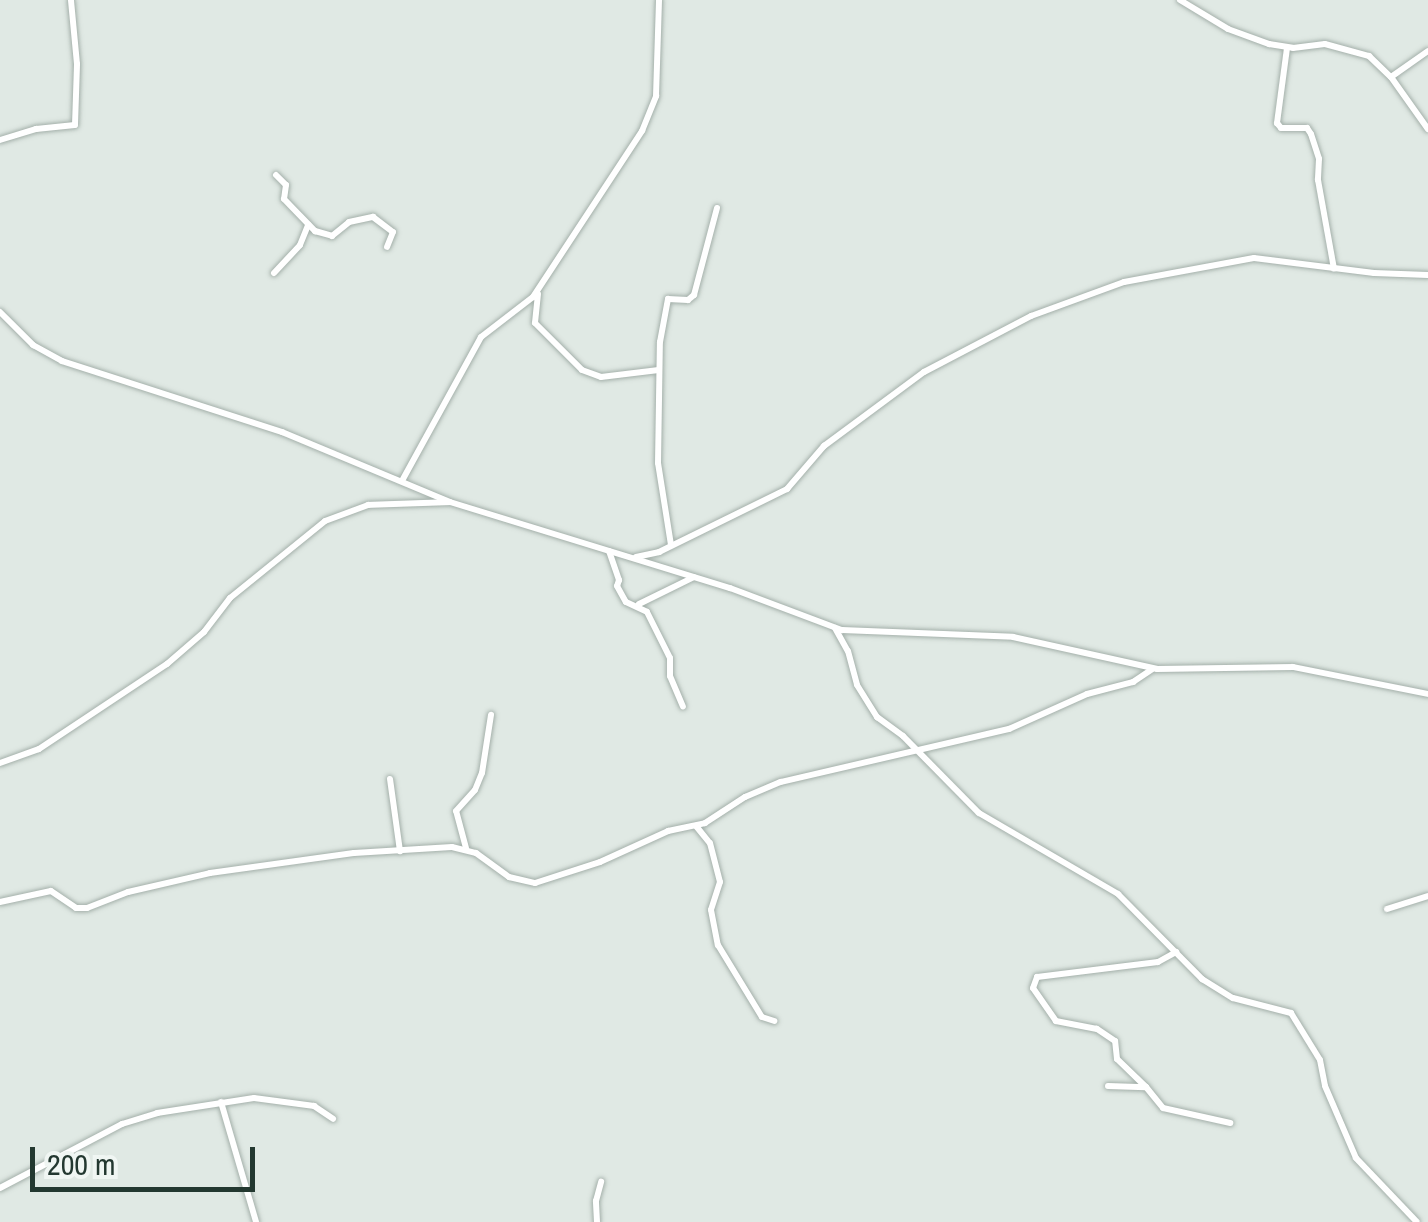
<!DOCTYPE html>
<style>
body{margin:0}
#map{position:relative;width:1428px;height:1222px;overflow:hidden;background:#e0e9e4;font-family:"Archivo Narrow",sans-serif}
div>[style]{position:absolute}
.roads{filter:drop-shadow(0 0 2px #a4b0aa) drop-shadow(0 0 2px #a4b0aa)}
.minor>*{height:6px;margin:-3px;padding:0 3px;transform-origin:3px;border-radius:3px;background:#fff}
span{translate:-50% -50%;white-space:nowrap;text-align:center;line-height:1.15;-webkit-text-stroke:8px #f0f6f3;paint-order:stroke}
.scale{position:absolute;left:30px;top:1147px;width:225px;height:45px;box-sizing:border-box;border:5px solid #233830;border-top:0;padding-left:12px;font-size:30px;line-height:35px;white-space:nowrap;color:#233830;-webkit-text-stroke:8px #f0f6f3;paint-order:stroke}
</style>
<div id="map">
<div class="roads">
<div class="minor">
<i style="left:1180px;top:0;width:56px;rotate:31.1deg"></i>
<i style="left:1228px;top:29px;width:44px;rotate:20.1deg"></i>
<i style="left:1269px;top:44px;width:24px;rotate:9deg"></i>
<i style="left:1293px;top:48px;width:32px;rotate:-7deg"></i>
<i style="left:1325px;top:44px;width:46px;rotate:15.3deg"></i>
<i style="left:1369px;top:56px;width:30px;rotate:44deg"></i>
<i style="left:1391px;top:77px;width:64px;rotate:54.6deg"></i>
<i style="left:1287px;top:48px;width:76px;rotate:97.6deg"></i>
<i style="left:1277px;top:123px;width:6px;rotate:51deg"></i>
<i style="left:1281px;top:128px;width:26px"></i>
<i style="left:1307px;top:128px;width:7px;rotate:56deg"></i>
<i style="left:1311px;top:134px;width:26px;rotate:72deg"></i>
<i style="left:1319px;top:159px;width:21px;rotate:93deg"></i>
<i style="left:1318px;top:180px;width:90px;rotate:79.8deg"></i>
<i style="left:1391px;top:77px;width:45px;rotate:-35.1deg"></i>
<i style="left:0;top:140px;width:38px;rotate:-17deg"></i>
<i style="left:36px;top:129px;width:39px;rotate:-6deg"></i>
<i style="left:75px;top:125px;width:61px;rotate:-88.1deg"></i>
<i style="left:77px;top:64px;width:64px;rotate:-95.4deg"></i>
<i style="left:276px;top:175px;width:14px;rotate:45deg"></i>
<i style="left:286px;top:185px;width:14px;rotate:98deg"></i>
<i style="left:284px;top:199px;width:45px;rotate:45.9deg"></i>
<i style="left:315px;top:231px;width:18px;rotate:16deg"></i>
<i style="left:332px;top:236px;width:22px;rotate:-39deg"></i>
<i style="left:349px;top:222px;width:25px;rotate:-12deg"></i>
<i style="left:373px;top:217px;width:25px;rotate:37deg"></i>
<i style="left:393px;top:232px;width:16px;rotate:112deg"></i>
<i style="left:274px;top:273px;width:38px;rotate:-47deg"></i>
<i style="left:300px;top:245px;width:22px;rotate:-68deg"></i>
<i style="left:538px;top:294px;width:29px;rotate:96deg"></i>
<i style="left:535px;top:323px;width:66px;rotate:45deg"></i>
<i style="left:582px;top:370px;width:20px;rotate:20deg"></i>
<i style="left:601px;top:377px;width:58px;rotate:-6.9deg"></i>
<i style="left:0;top:312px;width:47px;rotate:45deg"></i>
<i style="left:33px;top:345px;width:33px;rotate:29deg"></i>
<i style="left:62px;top:361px;width:231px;rotate:17.9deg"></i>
<i style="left:282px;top:432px;width:182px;rotate:22.6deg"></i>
<i style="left:450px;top:502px;width:293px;rotate:17.1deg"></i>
<i style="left:730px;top:588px;width:120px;rotate:20.6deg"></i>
<i style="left:842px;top:630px;width:171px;rotate:2.3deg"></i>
<i style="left:1013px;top:637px;width:148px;rotate:12.5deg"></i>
<i style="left:1157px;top:669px;width:136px;rotate:-0.8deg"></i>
<i style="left:1293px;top:667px;width:138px;rotate:11.3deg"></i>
<i style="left:403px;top:479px;width:162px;rotate:-61.2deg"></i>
<i style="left:481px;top:337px;width:66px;rotate:-37.6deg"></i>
<i style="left:533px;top:297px;width:199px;rotate:-56.7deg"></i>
<i style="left:642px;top:131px;width:38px;rotate:-68deg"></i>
<i style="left:656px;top:96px;width:96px;rotate:-88.2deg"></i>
<i style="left:671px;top:545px;width:83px;rotate:-99deg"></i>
<i style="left:658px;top:463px;width:121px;rotate:-89.1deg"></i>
<i style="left:660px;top:342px;width:44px;rotate:-79.5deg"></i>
<i style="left:668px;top:299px;width:20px;rotate:3deg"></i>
<i style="left:688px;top:300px;width:8px;rotate:-40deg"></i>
<i style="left:694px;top:295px;width:90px;rotate:-75.2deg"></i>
<i style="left:609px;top:551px;width:31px;rotate:71deg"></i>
<i style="left:619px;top:580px;width:6px;rotate:108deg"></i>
<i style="left:617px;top:586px;width:18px;rotate:61deg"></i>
<i style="left:626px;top:602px;width:23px;rotate:25deg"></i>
<i style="left:647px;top:612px;width:51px;rotate:63.4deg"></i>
<i style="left:670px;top:658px;width:18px;rotate:90deg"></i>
<i style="left:670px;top:676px;width:33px;rotate:67deg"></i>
<i style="left:636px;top:557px;width:24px;rotate:-12deg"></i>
<i style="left:659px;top:552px;width:143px;rotate:-26.2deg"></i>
<i style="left:787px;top:489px;width:57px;rotate:-49.3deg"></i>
<i style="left:824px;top:446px;width:124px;rotate:-36.5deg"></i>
<i style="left:924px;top:372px;width:121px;rotate:-27.6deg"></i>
<i style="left:1031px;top:316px;width:99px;rotate:-20.1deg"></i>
<i style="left:1124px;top:282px;width:132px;rotate:-10.5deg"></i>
<i style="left:1254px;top:258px;width:121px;rotate:7.1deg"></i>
<i style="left:1374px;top:273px;width:54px;rotate:2.1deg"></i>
<i style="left:639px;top:604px;width:61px;rotate:-26.1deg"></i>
<i style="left:835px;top:628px;width:26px;rotate:61deg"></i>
<i style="left:848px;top:651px;width:35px;rotate:75deg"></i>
<i style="left:857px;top:685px;width:38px;rotate:58deg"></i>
<i style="left:877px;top:717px;width:32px;rotate:36deg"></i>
<i style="left:903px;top:736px;width:108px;rotate:45.4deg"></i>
<i style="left:979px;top:813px;width:161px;rotate:30.2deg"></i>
<i style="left:1118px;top:894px;width:120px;rotate:45.3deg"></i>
<i style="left:1202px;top:979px;width:36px;rotate:32deg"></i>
<i style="left:1233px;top:998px;width:60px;rotate:14.5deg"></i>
<i style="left:1291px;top:1013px;width:55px;rotate:58.3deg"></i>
<i style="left:1320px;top:1060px;width:26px;rotate:79deg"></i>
<i style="left:1325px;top:1086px;width:78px;rotate:66.7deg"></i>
<i style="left:1356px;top:1158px;width:88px;rotate:46.4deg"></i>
<i style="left:0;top:763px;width:41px;rotate:-19.7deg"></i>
<i style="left:39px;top:749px;width:154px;rotate:-33.6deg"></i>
<i style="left:167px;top:664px;width:49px;rotate:-40.9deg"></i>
<i style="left:204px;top:632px;width:43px;rotate:-52.6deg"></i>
<i style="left:230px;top:598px;width:122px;rotate:-39deg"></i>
<i style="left:325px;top:521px;width:46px;rotate:-20.4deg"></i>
<i style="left:368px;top:505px;width:81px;rotate:-2.1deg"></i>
<i style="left:390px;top:779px;width:73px;rotate:82.1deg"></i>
<i style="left:696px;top:826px;width:22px;rotate:51deg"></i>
<i style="left:710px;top:843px;width:40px;rotate:75.6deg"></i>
<i style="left:720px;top:882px;width:29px;rotate:108deg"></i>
<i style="left:711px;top:910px;width:36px;rotate:79deg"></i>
<i style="left:718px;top:945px;width:84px;rotate:58.6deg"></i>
<i style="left:762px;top:1017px;width:13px;rotate:18deg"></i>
<i style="left:466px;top:848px;width:38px;rotate:-105deg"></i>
<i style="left:456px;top:811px;width:28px;rotate:-48deg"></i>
<i style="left:475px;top:790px;width:18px;rotate:-68deg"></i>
<i style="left:482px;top:773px;width:59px;rotate:-81.2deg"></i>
<i style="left:0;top:902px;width:52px;rotate:-12.2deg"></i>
<i style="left:51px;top:891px;width:30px;rotate:34deg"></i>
<i style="left:76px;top:908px;width:11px"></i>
<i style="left:87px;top:908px;width:44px;rotate:-21.3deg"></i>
<i style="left:128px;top:892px;width:84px;rotate:-13deg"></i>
<i style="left:210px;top:873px;width:145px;rotate:-7.9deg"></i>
<i style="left:354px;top:853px;width:98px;rotate:-3.5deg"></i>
<i style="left:452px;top:847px;width:25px;rotate:14deg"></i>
<i style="left:476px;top:853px;width:41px;rotate:36deg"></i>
<i style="left:509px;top:877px;width:27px;rotate:13deg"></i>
<i style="left:535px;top:883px;width:68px;rotate:-17.9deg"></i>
<i style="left:600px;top:862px;width:75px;rotate:-24.5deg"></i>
<i style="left:668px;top:831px;width:38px;rotate:-12deg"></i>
<i style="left:705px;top:823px;width:48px;rotate:-33deg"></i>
<i style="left:745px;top:797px;width:39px;rotate:-23deg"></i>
<i style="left:781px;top:782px;width:234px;rotate:-13.1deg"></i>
<i style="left:1009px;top:729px;width:85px;rotate:-24.2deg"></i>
<i style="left:1087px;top:694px;width:48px;rotate:-14.6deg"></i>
<i style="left:1133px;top:682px;width:23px;rotate:-34deg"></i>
<i style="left:1387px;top:909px;width:43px;rotate:-17.6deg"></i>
<i style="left:1108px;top:1086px;width:38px;rotate:2deg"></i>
<i style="left:1146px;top:1087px;width:27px;rotate:51deg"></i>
<i style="left:1163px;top:1108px;width:69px;rotate:12.6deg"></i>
<i style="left:1146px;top:1087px;width:40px;rotate:-136deg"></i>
<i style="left:1117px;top:1059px;width:18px;rotate:-96deg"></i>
<i style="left:1115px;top:1041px;width:22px;rotate:-146deg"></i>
<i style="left:1097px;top:1029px;width:42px;rotate:-169deg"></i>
<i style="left:1056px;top:1021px;width:40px;rotate:-124.9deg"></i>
<i style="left:1033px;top:988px;width:12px;rotate:-70deg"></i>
<i style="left:1037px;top:977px;width:122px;rotate:-7.1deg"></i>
<i style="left:1158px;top:962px;width:21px;rotate:-29deg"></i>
<i style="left:221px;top:1102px;width:125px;rotate:73.7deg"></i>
<i style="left:0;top:1188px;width:138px;rotate:-27.7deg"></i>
<i style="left:122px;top:1124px;width:37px;rotate:-17deg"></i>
<i style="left:157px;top:1113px;width:98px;rotate:-8.8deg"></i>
<i style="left:254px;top:1098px;width:61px;rotate:7.6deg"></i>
<i style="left:314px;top:1106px;width:23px;rotate:34deg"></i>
<i style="left:597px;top:1222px;width:21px;rotate:-93deg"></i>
<i style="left:596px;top:1201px;width:20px;rotate:-75deg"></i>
</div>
</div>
<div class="scale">200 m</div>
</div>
